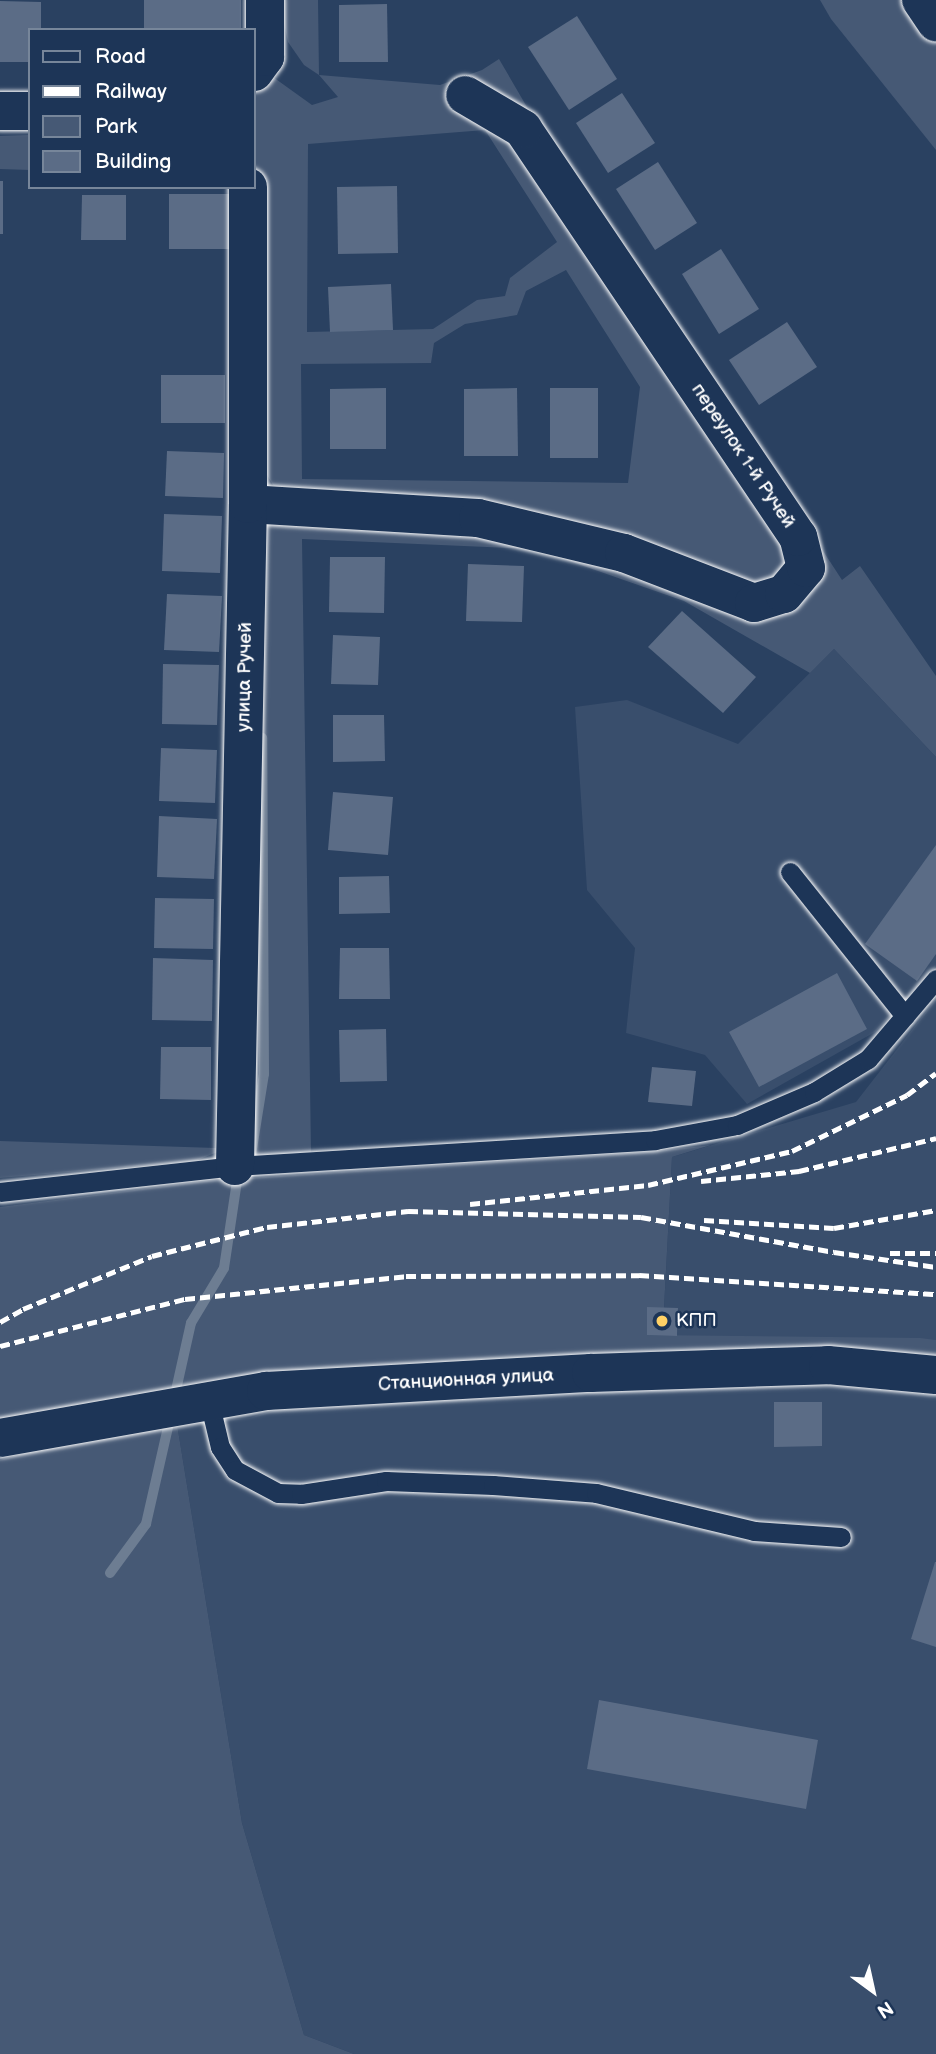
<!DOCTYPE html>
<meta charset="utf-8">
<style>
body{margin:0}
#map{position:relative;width:936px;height:2054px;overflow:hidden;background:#2a4161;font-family:"Balsamiq Sans",sans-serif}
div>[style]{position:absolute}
.built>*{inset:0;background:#394e6c}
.green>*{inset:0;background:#465975}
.stream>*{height:10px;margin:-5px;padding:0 5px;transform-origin:5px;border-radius:5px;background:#6d7d92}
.building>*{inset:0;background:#5b6c86}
.roads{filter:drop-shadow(0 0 2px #fff) drop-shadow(0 0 2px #fff)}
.service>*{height:19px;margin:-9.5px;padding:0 9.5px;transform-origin:9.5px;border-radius:9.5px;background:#1d3557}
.minor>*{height:38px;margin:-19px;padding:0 19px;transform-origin:19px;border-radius:19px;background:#1d3557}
.rail>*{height:5px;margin-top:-2.5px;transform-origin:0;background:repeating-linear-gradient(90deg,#fff 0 10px,transparent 0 15px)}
.dots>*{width:19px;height:19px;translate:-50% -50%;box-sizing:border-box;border:4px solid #1d3557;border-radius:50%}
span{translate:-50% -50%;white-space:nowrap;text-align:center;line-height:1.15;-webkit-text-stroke:5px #1d3557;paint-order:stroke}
.street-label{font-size:19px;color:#fff}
.poi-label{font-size:19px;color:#fff}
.left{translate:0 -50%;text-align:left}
.legend{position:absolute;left:28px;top:28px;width:228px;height:161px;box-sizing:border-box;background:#1d3557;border:2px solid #77869a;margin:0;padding:9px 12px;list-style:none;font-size:21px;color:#fff}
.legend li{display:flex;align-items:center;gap:14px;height:35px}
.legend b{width:35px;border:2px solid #77869a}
.north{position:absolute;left:838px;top:1956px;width:70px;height:70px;-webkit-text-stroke:5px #1d3557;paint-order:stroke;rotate:147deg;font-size:19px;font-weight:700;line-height:28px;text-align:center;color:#fff}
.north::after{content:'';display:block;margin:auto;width:24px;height:32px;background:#fff;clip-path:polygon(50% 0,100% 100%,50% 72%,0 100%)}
</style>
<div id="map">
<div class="built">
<i style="clip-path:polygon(834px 649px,936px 757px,936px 966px,875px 1032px,747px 1104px,705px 1055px,626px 1033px,635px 948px,587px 890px,575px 707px,627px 700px,738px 744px)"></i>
<i style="clip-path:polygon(936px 999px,936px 1340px,677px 1336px,678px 1308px,664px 1308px,672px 1157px,856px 1102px)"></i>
<i style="clip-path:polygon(834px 1380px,936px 1388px,936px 2054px,354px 2054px,304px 2035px,242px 1823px,177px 1424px,249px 1418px,288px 1407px)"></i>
</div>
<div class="green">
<i style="clip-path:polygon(evenodd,279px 0,318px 0,319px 75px,440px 85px,482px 70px,499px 59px,794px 565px,774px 584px,746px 592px,294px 499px,273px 485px,263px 468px,254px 89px,266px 72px,312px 105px,338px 97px,319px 75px,304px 65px,288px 42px,279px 0,485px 130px,557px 242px,510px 278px,505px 296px,477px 300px,433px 329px,307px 332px,308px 144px,485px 130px,279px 0,566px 270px,640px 387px,628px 483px,302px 479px,301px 364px,431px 363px,434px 343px,465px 324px,517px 315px,526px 291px,566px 270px)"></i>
<i style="clip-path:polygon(820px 0,936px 0,936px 150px,831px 19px)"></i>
<i style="clip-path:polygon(30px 135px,30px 170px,0 169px,0 136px)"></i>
<i style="clip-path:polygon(239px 187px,220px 1151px,195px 1161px,0 1178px,0 1141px,216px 1148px)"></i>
<i style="clip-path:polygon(258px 517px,479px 528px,624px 562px,756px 616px,812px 534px,842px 580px,860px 566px,936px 676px,936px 757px,834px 649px,810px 673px,684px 601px,535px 549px,302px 539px,311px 1152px,243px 1158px)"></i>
<i style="clip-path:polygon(711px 1145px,672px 1157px,664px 1308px,647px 1308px,647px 1335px,920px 1338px,936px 1340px,936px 1360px,826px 1350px,645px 1351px,255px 1379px,0 1425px,0 1207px,206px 1181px,649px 1152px)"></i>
<i style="clip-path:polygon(177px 1424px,242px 1823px,304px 2035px,354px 2054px,0 2054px,0 1460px,72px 1441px)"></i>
</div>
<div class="stream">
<i style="left:251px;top:1155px;width:82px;rotate:-80.9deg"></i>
<i style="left:264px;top:1074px;width:336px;rotate:-90.3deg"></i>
<i style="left:174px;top:1399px;width:78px;rotate:-77.4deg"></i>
<i style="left:191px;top:1323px;width:64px;rotate:-59deg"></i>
<i style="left:224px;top:1268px;width:88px;rotate:-81.5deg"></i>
<i style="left:237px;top:1181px;width:10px;rotate:-61deg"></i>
<i style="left:110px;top:1573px;width:61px;rotate:-53.7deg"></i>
<i style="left:146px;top:1524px;width:113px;rotate:-77.2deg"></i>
</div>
<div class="building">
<i style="clip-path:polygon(144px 0,241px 0,241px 30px,144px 30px)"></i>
<i style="clip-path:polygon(0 1px,41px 2px,41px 30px,30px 30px,30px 62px,0 62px)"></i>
<i style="clip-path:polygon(387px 4px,388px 62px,339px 62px,339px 5px)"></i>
<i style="clip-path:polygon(577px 16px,617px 79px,569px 110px,528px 47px)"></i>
<i style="clip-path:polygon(622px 93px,655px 143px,608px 173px,576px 123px)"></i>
<i style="clip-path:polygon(658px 162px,697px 223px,655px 250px,616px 189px)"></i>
<i style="clip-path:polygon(0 181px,3px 181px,3px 234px,0 234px)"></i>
<i style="clip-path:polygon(397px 186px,398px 253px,338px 254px,337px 187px)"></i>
<i style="clip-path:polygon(169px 194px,231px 194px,231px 249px,169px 249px)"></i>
<i style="clip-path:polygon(82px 195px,126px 195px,126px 240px,81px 240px)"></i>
<i style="clip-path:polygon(721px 249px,759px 309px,719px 334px,682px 274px)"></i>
<i style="clip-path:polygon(391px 284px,393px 330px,330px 332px,328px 287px)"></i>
<i style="clip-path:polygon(787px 322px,817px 367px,759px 405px,729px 360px)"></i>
<i style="clip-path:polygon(161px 375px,225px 375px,225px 423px,161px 423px)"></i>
<i style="clip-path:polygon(386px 388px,386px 449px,330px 449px,330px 389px)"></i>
<i style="clip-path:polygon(517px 388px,518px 456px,464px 456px,464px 389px)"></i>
<i style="clip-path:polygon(550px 388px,598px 388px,598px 458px,550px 458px)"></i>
<i style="clip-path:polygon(167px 451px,224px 453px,223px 498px,165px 496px)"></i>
<i style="clip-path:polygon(164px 514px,222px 516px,220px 573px,162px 571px)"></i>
<i style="clip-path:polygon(330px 557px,385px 557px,384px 613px,329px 612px)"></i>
<i style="clip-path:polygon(468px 564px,524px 566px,522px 622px,466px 621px)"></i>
<i style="clip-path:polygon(167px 594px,222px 596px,219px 652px,164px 650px)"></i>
<i style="clip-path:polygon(682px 611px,756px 677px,723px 713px,648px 647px)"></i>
<i style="clip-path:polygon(333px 635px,380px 637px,378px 685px,331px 684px)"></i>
<i style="clip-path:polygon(163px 664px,219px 665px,217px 725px,162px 724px)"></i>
<i style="clip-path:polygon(333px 715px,384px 715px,385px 761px,333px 762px)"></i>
<i style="clip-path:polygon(161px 748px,217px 750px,215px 803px,159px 801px)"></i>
<i style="clip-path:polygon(333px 792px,393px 797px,388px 855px,328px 850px)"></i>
<i style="clip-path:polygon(159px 816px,217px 819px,214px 879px,157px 877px)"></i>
<i style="clip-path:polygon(936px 845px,936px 954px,917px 981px,865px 944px)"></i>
<i style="clip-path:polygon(389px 876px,390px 913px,339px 914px,339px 877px)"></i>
<i style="clip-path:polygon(155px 898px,214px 899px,213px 949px,154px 948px)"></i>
<i style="clip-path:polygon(340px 948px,389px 948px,390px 999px,339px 999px)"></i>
<i style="clip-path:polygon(153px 958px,213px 960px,212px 1021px,152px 1020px)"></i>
<i style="clip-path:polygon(837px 973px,867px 1029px,759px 1087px,729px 1032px)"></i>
<i style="clip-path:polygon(386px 1029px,387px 1081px,340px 1082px,339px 1030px)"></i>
<i style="clip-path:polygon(161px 1047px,211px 1047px,211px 1100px,160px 1099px)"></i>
<i style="clip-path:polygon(652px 1067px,696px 1071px,692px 1106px,648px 1102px)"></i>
<i style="clip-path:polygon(647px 1307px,678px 1308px,677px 1336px,647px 1335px)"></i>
<i style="clip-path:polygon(774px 1402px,822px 1402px,822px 1446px,774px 1447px)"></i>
<i style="clip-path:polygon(935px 1562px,936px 1562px,936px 1647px,911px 1639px)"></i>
<i style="clip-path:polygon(599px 1700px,818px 1740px,806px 1809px,587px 1769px)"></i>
</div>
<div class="roads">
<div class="service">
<i style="left:790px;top:872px;width:184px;rotate:51.4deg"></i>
<i style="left:0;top:1192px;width:236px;rotate:-6.3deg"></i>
<i style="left:235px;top:1166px;width:421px;rotate:-3.5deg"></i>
<i style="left:655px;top:1140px;width:83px;rotate:-10.4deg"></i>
<i style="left:737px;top:1125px;width:84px;rotate:-23.2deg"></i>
<i style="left:814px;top:1092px;width:63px;rotate:-31.4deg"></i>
<i style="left:868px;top:1059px;width:105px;rotate:-49.6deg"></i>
<i style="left:209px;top:1401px;width:47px;rotate:76.6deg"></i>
<i style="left:220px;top:1447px;width:27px;rotate:57deg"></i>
<i style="left:235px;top:1470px;width:49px;rotate:28.1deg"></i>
<i style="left:278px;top:1493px;width:23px;rotate:2deg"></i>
<i style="left:301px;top:1494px;width:86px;rotate:-8.7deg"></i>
<i style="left:386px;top:1481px;width:107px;rotate:2.1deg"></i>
<i style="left:493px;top:1485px;width:103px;rotate:4.4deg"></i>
<i style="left:596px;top:1493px;width:163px;rotate:13.5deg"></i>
<i style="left:754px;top:1531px;width:87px;rotate:3.9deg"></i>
</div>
<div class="minor">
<i style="left:921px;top:0;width:27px;rotate:56deg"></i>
<i style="left:254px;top:72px;width:19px;rotate:-54deg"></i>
<i style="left:265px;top:57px;width:57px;rotate:-90deg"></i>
<i style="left:0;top:111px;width:30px"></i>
<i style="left:248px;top:504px;width:230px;rotate:3.5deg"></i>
<i style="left:478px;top:518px;width:150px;rotate:13.5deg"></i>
<i style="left:624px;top:553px;width:139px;rotate:21deg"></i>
<i style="left:754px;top:603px;width:31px;rotate:-17deg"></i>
<i style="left:784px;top:594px;width:34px;rotate:-50deg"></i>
<i style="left:806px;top:568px;width:32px;rotate:-104deg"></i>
<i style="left:798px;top:537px;width:492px;rotate:-124deg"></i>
<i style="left:523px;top:129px;width:67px;rotate:-149.6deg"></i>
<i style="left:235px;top:1166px;width:662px;rotate:-88.88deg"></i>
<i style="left:248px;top:504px;width:317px;rotate:-90deg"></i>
<i style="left:0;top:1438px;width:270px;rotate:-10deg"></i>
<i style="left:266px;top:1391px;width:325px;rotate:-3.2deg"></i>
<i style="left:591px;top:1373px;width:237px;rotate:-1.9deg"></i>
<i style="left:828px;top:1365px;width:108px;rotate:5.3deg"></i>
</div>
</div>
<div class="rail">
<i style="left:701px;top:1181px;width:99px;rotate:-5.8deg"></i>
<i style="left:799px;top:1171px;width:141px;rotate:-13.5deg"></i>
<i style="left:470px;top:1204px;width:179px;rotate:-6.1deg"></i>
<i style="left:648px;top:1185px;width:148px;rotate:-13.3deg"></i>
<i style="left:792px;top:1151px;width:128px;rotate:-26deg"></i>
<i style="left:907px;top:1095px;width:36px;rotate:-37deg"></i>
<i style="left:704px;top:1220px;width:130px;rotate:3.5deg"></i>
<i style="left:834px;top:1228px;width:104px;rotate:-10deg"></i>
<i style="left:890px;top:1253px;width:46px"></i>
<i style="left:0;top:1322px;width:26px;rotate:-29deg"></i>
<i style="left:23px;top:1309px;width:139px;rotate:-22.3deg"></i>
<i style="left:152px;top:1256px;width:119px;rotate:-14.2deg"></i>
<i style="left:267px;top:1227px;width:142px;rotate:-6.5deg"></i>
<i style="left:408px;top:1211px;width:233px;rotate:1.5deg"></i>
<i style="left:641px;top:1217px;width:196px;rotate:10.3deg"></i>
<i style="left:834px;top:1252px;width:103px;rotate:8.4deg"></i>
<i style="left:0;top:1346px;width:191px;rotate:-14.3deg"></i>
<i style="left:185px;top:1299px;width:222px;rotate:-5.9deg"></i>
<i style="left:406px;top:1276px;width:233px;rotate:-0.2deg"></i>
<i style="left:639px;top:1275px;width:298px;rotate:3.7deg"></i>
</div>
<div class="dots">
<i style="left:662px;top:1321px;background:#ffd166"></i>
</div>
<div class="street-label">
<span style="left:743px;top:456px;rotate:56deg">переулок 1-й Ручей</span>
<span style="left:245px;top:677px;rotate:-89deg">улица Ручей</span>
<span style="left:466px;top:1380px;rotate:-3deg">Станционная улица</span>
</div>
<div class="poi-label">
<span class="left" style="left:676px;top:1321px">КПП</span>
</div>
<ul class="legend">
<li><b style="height:9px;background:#1d3557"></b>Road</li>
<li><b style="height:9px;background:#fff"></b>Railway</li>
<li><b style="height:19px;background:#465975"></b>Park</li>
<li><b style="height:19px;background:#5b6c86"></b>Building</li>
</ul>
<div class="north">N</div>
</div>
